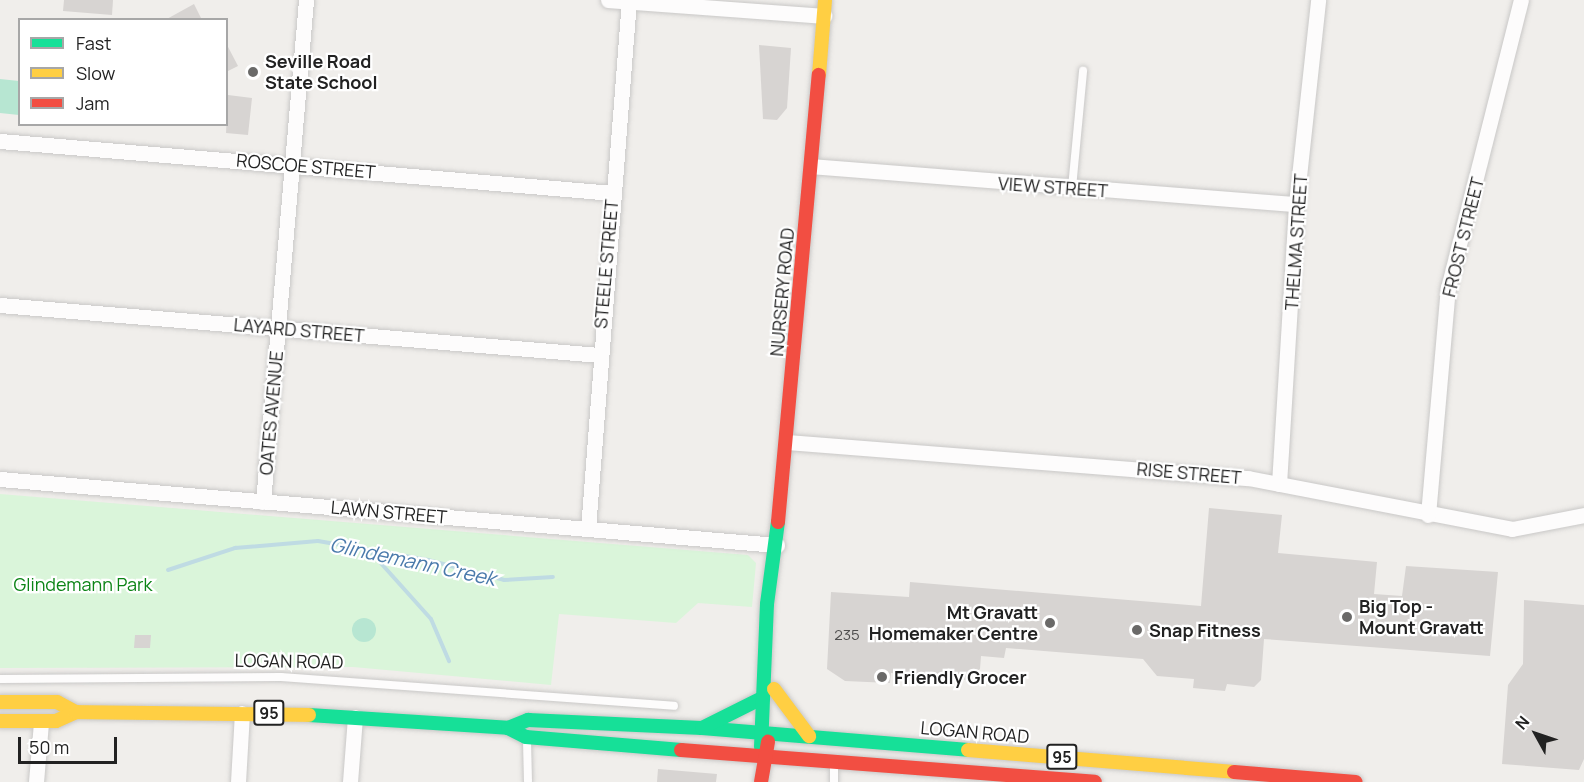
<!DOCTYPE html>
<style>
body{margin:0}
#map{position:relative;width:1584px;height:782px;overflow:hidden;background:#f0eeeb;font-family:Manrope,sans-serif}
div>[style]{position:absolute}
.park>*{inset:0;background:#daf5da}
.pitch>*{inset:0;background:#b7e6d2}
.round{border-radius:50%}
.stream>*{height:4px;margin:-2px;padding:0 2px;transform-origin:2px;border-radius:2px;background:#bfdbe3}
.building>*{inset:0;background:#d7d4d2}
.roads{filter:drop-shadow(0 0 2px #c9c8c7) drop-shadow(0 0 2px #c9c8c7)}
.lane>*{height:8px;margin:-4px;padding:0 4px;transform-origin:4px;border-radius:4px;background:#fdfcfc}
.street>*{height:15px;margin:-7.5px;padding:0 7.5px;transform-origin:7.5px;border-radius:7.5px;background:#fdfcfc}
.fast>*{height:14px;margin:-7px;padding:0 7px;transform-origin:7px;border-radius:7px;background:#16e098}
.slow>*{height:14px;margin:-7px;padding:0 7px;transform-origin:7px;border-radius:7px;background:#ffcf43}
.jam>*{height:14px;margin:-7px;padding:0 7px;transform-origin:7px;border-radius:7px;background:#f24e42}
.dots>*{width:16px;height:16px;translate:-50% -50%;box-sizing:border-box;border:3px solid #fff;border-radius:50%}
span{translate:-50% -50%;white-space:nowrap;text-align:center;line-height:1.15;-webkit-text-stroke:4.5px #fff;paint-order:stroke}
.number-label{font-size:15px;color:#4f4e4e}
.number-label span{-webkit-text-stroke-width:0}
.shield-label span{padding:2px 4px;background:#fff;border:2px solid;border-radius:4px;-webkit-text-stroke-width:0}
.shield-label{font-size:16px;color:#222;font-weight:700}
.poi-label{font-size:18px;color:#222;font-weight:700}
.left{translate:0 -50%;text-align:left}
.right{translate:-100% -50%;text-align:right}
.street-label{font-size:18px;color:#222}
.park-label{font-size:18px;color:#0c8416}
.water-label{font-size:20px;color:#4a7aab;font-style:italic}
.legend{position:absolute;left:18px;top:18px;width:210px;height:108px;box-sizing:border-box;background:#fff;border:2px solid #a7a7a7;margin:0;padding:8px 10px;list-style:none;font-size:18px;color:#222}
.legend li{display:flex;align-items:center;gap:12px;height:30px}
.legend b{width:30px;border:2px solid #a7a7a7}
.north{position:absolute;left:1506px;top:704px;width:60px;height:60px;-webkit-text-stroke:4px #fff;paint-order:stroke;rotate:310deg;font-size:16px;font-weight:700;line-height:24px;text-align:center;color:#222}
.north::after{content:'';display:block;margin:auto;width:21px;height:27px;background:#222;clip-path:polygon(50% 0,100% 100%,50% 72%,0 100%)}
.scale{position:absolute;left:18px;top:737px;width:99px;height:27px;box-sizing:border-box;border:3px solid #222;border-top:0;padding-left:8px;font-size:18px;line-height:21px;white-space:nowrap;color:#222;-webkit-text-stroke:4px #fff;paint-order:stroke}
</style>
<div id="map">
<div class="park">
<i style="clip-path:polygon(0 494px,748px 555px,756px 563px,752px 607px,698px 603px,676px 623px,559px 614px,551px 685px,353px 667px,0 668px)"></i>
</div>
<div class="pitch">
<i style="clip-path:polygon(0 79px,19px 81px,19px 115px,0 113px)"></i>
<i class="round" style="left:352px;top:618px;width:24px;height:24px"></i>
</div>
<div class="stream">
<i style="left:370px;top:551px;width:91px;rotate:48.1deg"></i>
<i style="left:431px;top:619px;width:46px;rotate:66.8deg"></i>
<i style="left:168px;top:570px;width:71px;rotate:-18.2deg"></i>
<i style="left:235px;top:548px;width:83px;rotate:-4.8deg"></i>
<i style="left:318px;top:541px;width:112px;rotate:9.8deg"></i>
<i style="left:428px;top:560px;width:79px;rotate:14.7deg"></i>
<i style="left:504px;top:580px;width:49px;rotate:-3.5deg"></i>
</div>
<div class="building">
<i style="clip-path:polygon(64px 0,113px 0,112px 15px,63px 11px)"></i>
<i style="clip-path:polygon(194px 4px,202px 20px,165px 20px)"></i>
<i style="clip-path:polygon(226px 43px,238px 66px,226px 72px)"></i>
<i style="clip-path:polygon(759px 45px,791px 48px,787px 108px,777px 120px,763px 119px)"></i>
<i style="clip-path:polygon(228px 95px,252px 98px,248px 135px,226px 133px)"></i>
<i style="clip-path:polygon(1209px 508px,1282px 515px,1278px 553px,1377px 562px,1374px 594px,1402px 596px,1406px 566px,1498px 572px,1490px 656px,1264px 639px,1261px 680px,1254px 687px,1227px 684px,1225px 691px,1193px 688px,1194px 679px,1157px 676px,1143px 659px,1006px 648px,1004px 658px,981px 656px,980px 669px,967px 680px,891px 673px,890px 683px,845px 681px,827px 669px,831px 592px,909px 597px,910px 582px,1201px 606px)"></i>
<i style="clip-path:polygon(1524px 600px,1584px 605px,1584px 759px,1579px 770px,1502px 764px,1508px 685px,1523px 664px)"></i>
<i style="clip-path:polygon(135px 635px,151px 635px,150px 648px,134px 648px)"></i>
<i style="clip-path:polygon(658px 769px,717px 774px,716px 782px,657px 782px)"></i>
</div>
<div class="roads">
<div class="lane">
<i style="left:1072px;top:188px;width:118px;rotate:-84.6deg"></i>
<i style="left:0;top:679px;width:281px;rotate:-0.4deg"></i>
<i style="left:281px;top:677px;width:394px;rotate:4.2deg"></i>
<i style="left:527px;top:741px;width:40px;rotate:88.6deg"></i>
<i style="left:834px;top:766px;width:16px;rotate:90deg"></i>
</div>
<div class="street">
<i style="left:608px;top:0;width:217px;rotate:4.2deg"></i>
<i style="left:0;top:141px;width:615px;rotate:4.85deg"></i>
<i style="left:811px;top:166px;width:486px;rotate:4.5deg"></i>
<i style="left:0;top:305px;width:601px;rotate:4.77deg"></i>
<i style="left:788px;top:442px;width:461px;rotate:4.5deg"></i>
<i style="left:1248px;top:478px;width:269px;rotate:10.9deg"></i>
<i style="left:1512px;top:529px;width:73px;rotate:-11deg"></i>
<i style="left:0;top:479px;width:780px;rotate:4.86deg"></i>
<i style="left:1279px;top:484px;width:281px;rotate:-86.5deg"></i>
<i style="left:1296px;top:204px;width:205px;rotate:-83.8deg"></i>
<i style="left:263px;top:502px;width:504px;rotate:-85.1deg"></i>
<i style="left:1428px;top:515px;width:228px;rotate:-85deg"></i>
<i style="left:1448px;top:288px;width:297px;rotate:-75.8deg"></i>
<i style="left:588px;top:529px;width:531px;rotate:-85.57deg"></i>
<i style="left:36px;top:782px;width:60px;rotate:-85.2deg"></i>
<i style="left:238px;top:782px;width:69px;rotate:-86.7deg"></i>
<i style="left:350px;top:782px;width:65px;rotate:-85.6deg"></i>
</div>
<div class="fast">
<i style="left:309px;top:715px;width:199px;rotate:3.7deg"></i>
<i style="left:508px;top:728px;width:20px;rotate:27deg"></i>
<i style="left:526px;top:737px;width:156px;rotate:4.8deg"></i>
<i style="left:508px;top:728px;width:22px;rotate:-22deg"></i>
<i style="left:528px;top:720px;width:174px;rotate:2.6deg"></i>
<i style="left:702px;top:728px;width:267px;rotate:4.7deg"></i>
<i style="left:702px;top:728px;width:65px;rotate:-26.6deg"></i>
<i style="left:761px;top:747px;width:143px;rotate:-87.6deg"></i>
<i style="left:767px;top:604px;width:83px;rotate:-82.4deg"></i>
</div>
<div class="slow">
<i style="left:819px;top:75px;width:75px;rotate:-85.4deg"></i>
<i style="left:774px;top:689px;width:59px;rotate:53.3deg"></i>
<i style="left:0;top:702px;width:57px"></i>
<i style="left:57px;top:702px;width:21px;rotate:28deg"></i>
<i style="left:0;top:721px;width:56px"></i>
<i style="left:56px;top:721px;width:22px;rotate:-24deg"></i>
<i style="left:76px;top:712px;width:233px;rotate:0.7deg"></i>
<i style="left:968px;top:750px;width:267px;rotate:4.7deg"></i>
</div>
<div class="jam">
<i style="left:778px;top:522px;width:449px;rotate:-84.8deg"></i>
<i style="left:681px;top:750px;width:415px;rotate:4.4deg"></i>
<i style="left:1234px;top:772px;width:122px;rotate:4.7deg"></i>
<i style="left:761px;top:782px;width:41px;rotate:-80.1deg"></i>
</div>
</div>
<div class="dots">
<i style="left:253px;top:72px;background:#6a6968"></i>
<i style="left:1347px;top:617px;background:#6a6968"></i>
<i style="left:1050px;top:623px;background:#6a6968"></i>
<i style="left:1137px;top:630px;background:#6a6968"></i>
<i style="left:882px;top:677px;background:#6a6968"></i>
</div>
<div class="number-label">
<span style="left:847px;top:635px">235</span>
</div>
<div class="shield-label">
<span style="left:269px;top:713px">95</span>
<span style="left:1062px;top:757px">95</span>
</div>
<div class="poi-label">
<span class="left" style="left:265px;top:72px">Seville Road<br>State School</span>
<span class="left" style="left:1359px;top:617px">Big Top -<br>Mount Gravatt</span>
<span class="right" style="left:1038px;top:623px">Mt Gravatt<br>Homemaker Centre</span>
<span class="left" style="left:1149px;top:630px">Snap Fitness</span>
<span class="left" style="left:894px;top:677px">Friendly Grocer</span>
</div>
<div class="street-label">
<span style="left:306px;top:166px;rotate:5deg">ROSCOE STREET</span>
<span style="left:1053px;top:187px;rotate:4deg">VIEW STREET</span>
<span style="left:1463px;top:237px;rotate:-76deg">FROST STREET</span>
<span style="left:1296px;top:242px;rotate:-86deg">THELMA STREET</span>
<span style="left:606px;top:264px;rotate:-85deg">STEELE STREET</span>
<span style="left:782px;top:292px;rotate:-85deg">NURSERY ROAD</span>
<span style="left:299px;top:330px;rotate:5deg">LAYARD STREET</span>
<span style="left:271px;top:413px;rotate:-85deg">OATES AVENUE</span>
<span style="left:1189px;top:473px;rotate:5deg">RISE STREET</span>
<span style="left:389px;top:512px;rotate:5deg">LAWN STREET</span>
<span style="left:289px;top:661px;rotate:1deg">LOGAN ROAD</span>
<span style="left:975px;top:732px;rotate:5deg">LOGAN ROAD</span>
</div>
<div class="park-label">
<span style="left:83px;top:584px">Glindemann Park</span>
</div>
<div class="water-label">
<span style="left:413px;top:561px;rotate:12deg">Glindemann Creek</span>
</div>
<ul class="legend">
<li><b style="height:8px;background:#16e098"></b>Fast</li>
<li><b style="height:8px;background:#ffcf43"></b>Slow</li>
<li><b style="height:8px;background:#f24e42"></b>Jam</li>
</ul>
<div class="north">N</div>
<div class="scale">50 m</div>
</div>
